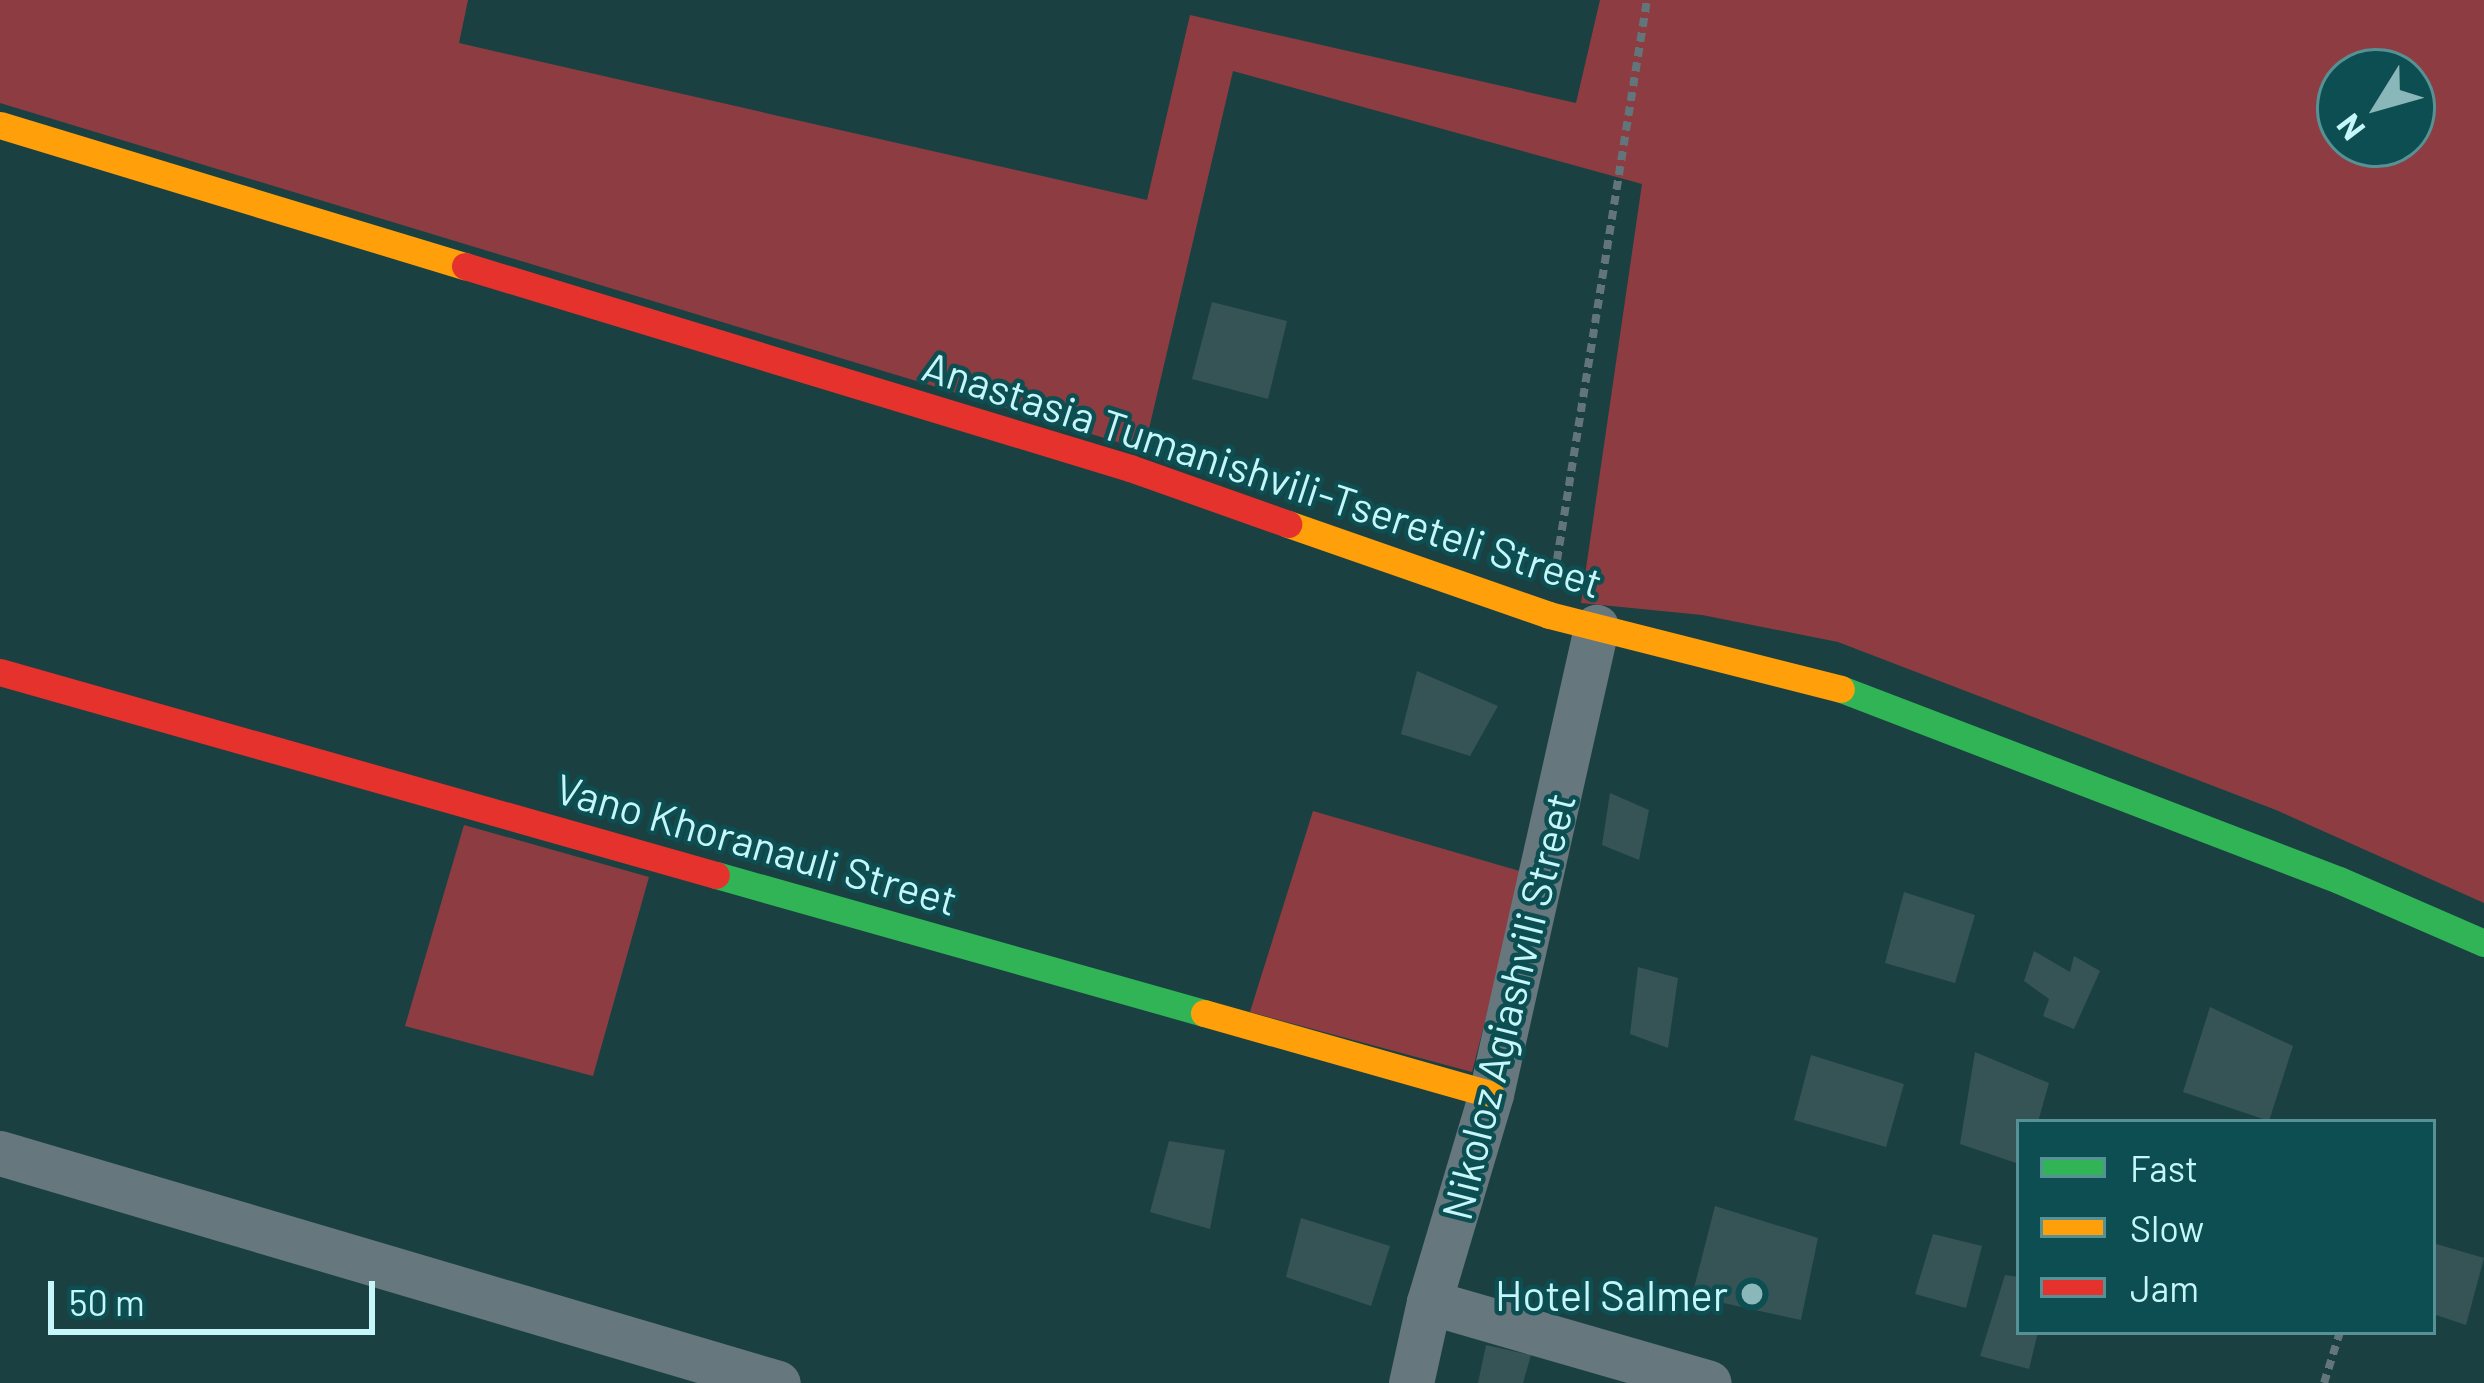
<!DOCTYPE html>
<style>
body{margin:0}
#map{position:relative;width:2484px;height:1383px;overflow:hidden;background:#1b4042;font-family:Barlow,sans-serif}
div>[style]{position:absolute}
.green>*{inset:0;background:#8d3d41}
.building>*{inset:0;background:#365355}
.path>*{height:8px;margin-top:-4px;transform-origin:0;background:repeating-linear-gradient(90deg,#62757a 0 9px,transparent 0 15px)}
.street>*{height:45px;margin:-22.5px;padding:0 22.5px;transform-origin:22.5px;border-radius:22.5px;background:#66777e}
.fast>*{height:27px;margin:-13.5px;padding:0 13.5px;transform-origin:13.5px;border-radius:13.5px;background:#30b455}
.slow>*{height:27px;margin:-13.5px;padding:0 13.5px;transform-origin:13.5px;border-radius:13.5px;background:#ff9f0a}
.jam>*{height:27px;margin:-13.5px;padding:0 13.5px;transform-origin:13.5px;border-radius:13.5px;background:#e5322d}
.dots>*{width:33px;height:33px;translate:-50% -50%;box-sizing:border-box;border:6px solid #0c4e51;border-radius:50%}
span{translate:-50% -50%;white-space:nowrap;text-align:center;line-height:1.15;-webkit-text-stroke:9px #0c4e51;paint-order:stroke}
.street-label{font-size:42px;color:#c5f7fa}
.poi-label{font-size:42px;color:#c5f7fa}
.right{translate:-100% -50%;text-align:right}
.legend{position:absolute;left:2016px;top:1119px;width:420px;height:216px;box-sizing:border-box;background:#0c4e51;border:3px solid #569295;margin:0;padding:15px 21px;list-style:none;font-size:36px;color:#c5f7fa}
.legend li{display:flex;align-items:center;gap:24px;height:60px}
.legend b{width:60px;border:3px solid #569295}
.north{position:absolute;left:2316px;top:48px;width:120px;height:120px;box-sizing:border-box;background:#0c4e51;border:3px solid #569295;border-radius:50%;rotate:233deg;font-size:33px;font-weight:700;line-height:48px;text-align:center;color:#c5f7fa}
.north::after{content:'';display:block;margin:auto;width:42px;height:54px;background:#8ab7ba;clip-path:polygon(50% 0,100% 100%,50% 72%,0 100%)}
.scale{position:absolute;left:48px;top:1281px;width:327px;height:54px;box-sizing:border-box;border:6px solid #c5f7fa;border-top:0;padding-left:15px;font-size:36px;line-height:42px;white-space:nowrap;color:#c5f7fa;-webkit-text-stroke:9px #0c4e51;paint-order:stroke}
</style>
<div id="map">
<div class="green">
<i style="clip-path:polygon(evenodd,0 0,468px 0,459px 43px,1147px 200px,1190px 15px,1576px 103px,1600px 0,2484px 0,2484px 903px,2276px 810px,1838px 642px,1702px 615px,1581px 603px,1642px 184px,1233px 71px,1144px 450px,0 103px,0 0,2340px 72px,2412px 72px,2412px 144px,2340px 144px,2340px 72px)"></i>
<i style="clip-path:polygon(1313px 811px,1523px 872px,1472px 1072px,1250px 1012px)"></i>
<i style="clip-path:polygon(464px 825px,649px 877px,593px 1076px,405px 1026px)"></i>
</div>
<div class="building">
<i style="clip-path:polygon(1212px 302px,1287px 321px,1268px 399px,1192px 379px)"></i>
<i style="clip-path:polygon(1417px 671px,1498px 706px,1470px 756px,1401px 734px)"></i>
<i style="clip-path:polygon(1610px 793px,1649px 810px,1639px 860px,1602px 845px)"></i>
<i style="clip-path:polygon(1904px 892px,1975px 915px,1955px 983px,1885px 963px)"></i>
<i style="clip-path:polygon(2034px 951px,2070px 972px,2074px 956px,2100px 971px,2074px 1029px,2043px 1016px,2049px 999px,2024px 981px)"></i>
<i style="clip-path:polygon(1638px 967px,1678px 978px,1668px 1048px,1630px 1034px)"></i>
<i style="clip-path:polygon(2210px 1007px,2293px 1046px,2269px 1121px,2183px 1092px)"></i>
<i style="clip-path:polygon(1975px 1052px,2049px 1083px,2038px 1122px,2019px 1122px,2019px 1164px,1960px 1144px)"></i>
<i style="clip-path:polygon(1811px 1055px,1904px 1084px,1886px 1147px,1794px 1120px)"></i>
<i style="clip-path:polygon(1169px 1141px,1225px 1150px,1210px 1229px,1150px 1212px)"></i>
<i style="clip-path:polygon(1715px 1206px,1818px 1238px,1801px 1320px,1692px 1296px)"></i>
<i style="clip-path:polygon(1301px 1218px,1390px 1246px,1371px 1306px,1286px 1277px)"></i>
<i style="clip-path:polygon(1933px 1234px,1982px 1246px,1966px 1308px,1915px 1294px)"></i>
<i style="clip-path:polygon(2433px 1243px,2484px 1258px,2466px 1325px,2433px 1314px)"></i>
<i style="clip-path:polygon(2005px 1275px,2019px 1277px,2019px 1332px,2038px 1332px,2029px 1369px,1980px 1356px)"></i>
<i style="clip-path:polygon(1486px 1345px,1531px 1355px,1523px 1383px,1478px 1383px)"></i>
</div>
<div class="path">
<i style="left:1557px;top:560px;width:567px;rotate:-80.87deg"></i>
<i style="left:2324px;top:1383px;width:53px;rotate:-72.6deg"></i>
</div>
<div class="street">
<i style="left:0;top:1153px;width:811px;rotate:16.47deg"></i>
<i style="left:1429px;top:1302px;width:291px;rotate:16.1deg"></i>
<i style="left:1411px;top:1383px;width:83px;rotate:-77.5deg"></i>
<i style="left:1429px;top:1302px;width:217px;rotate:-73.4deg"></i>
<i style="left:1491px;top:1094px;width:479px;rotate:-77.3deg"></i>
</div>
<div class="fast">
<i style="left:1841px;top:689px;width:533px;rotate:20.98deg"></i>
<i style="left:2339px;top:880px;width:158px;rotate:23.5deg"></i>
<i style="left:716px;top:875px;width:507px;rotate:15.79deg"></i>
</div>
<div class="slow">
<i style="left:0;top:125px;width:486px;rotate:16.9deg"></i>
<i style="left:1288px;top:524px;width:276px;rotate:19.2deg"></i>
<i style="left:1549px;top:615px;width:301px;rotate:14.2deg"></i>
<i style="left:1204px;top:1013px;width:298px;rotate:15.8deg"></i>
</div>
<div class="jam">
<i style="left:465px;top:266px;width:695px;rotate:16.9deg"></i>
<i style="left:1130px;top:468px;width:168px;rotate:19.5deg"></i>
<i style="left:0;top:672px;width:744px;rotate:15.83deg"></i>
</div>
<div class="dots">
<i style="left:1752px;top:1294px;background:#8ab7ba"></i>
</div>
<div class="street-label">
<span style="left:1263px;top:473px;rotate:18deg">Anastasia Tumanishvili-Tsereteli Street</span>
<span style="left:757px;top:843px;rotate:16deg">Vano Khoranauli Street</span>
<span style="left:1507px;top:1006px;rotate:-76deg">Nikoloz Agiashvili Street</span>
</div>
<div class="poi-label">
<span class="right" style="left:1728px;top:1294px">Hotel Salmer</span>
</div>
<ul class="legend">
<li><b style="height:15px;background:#30b455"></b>Fast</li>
<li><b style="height:15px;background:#ff9f0a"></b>Slow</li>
<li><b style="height:15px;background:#e5322d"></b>Jam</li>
</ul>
<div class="north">N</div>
<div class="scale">50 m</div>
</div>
